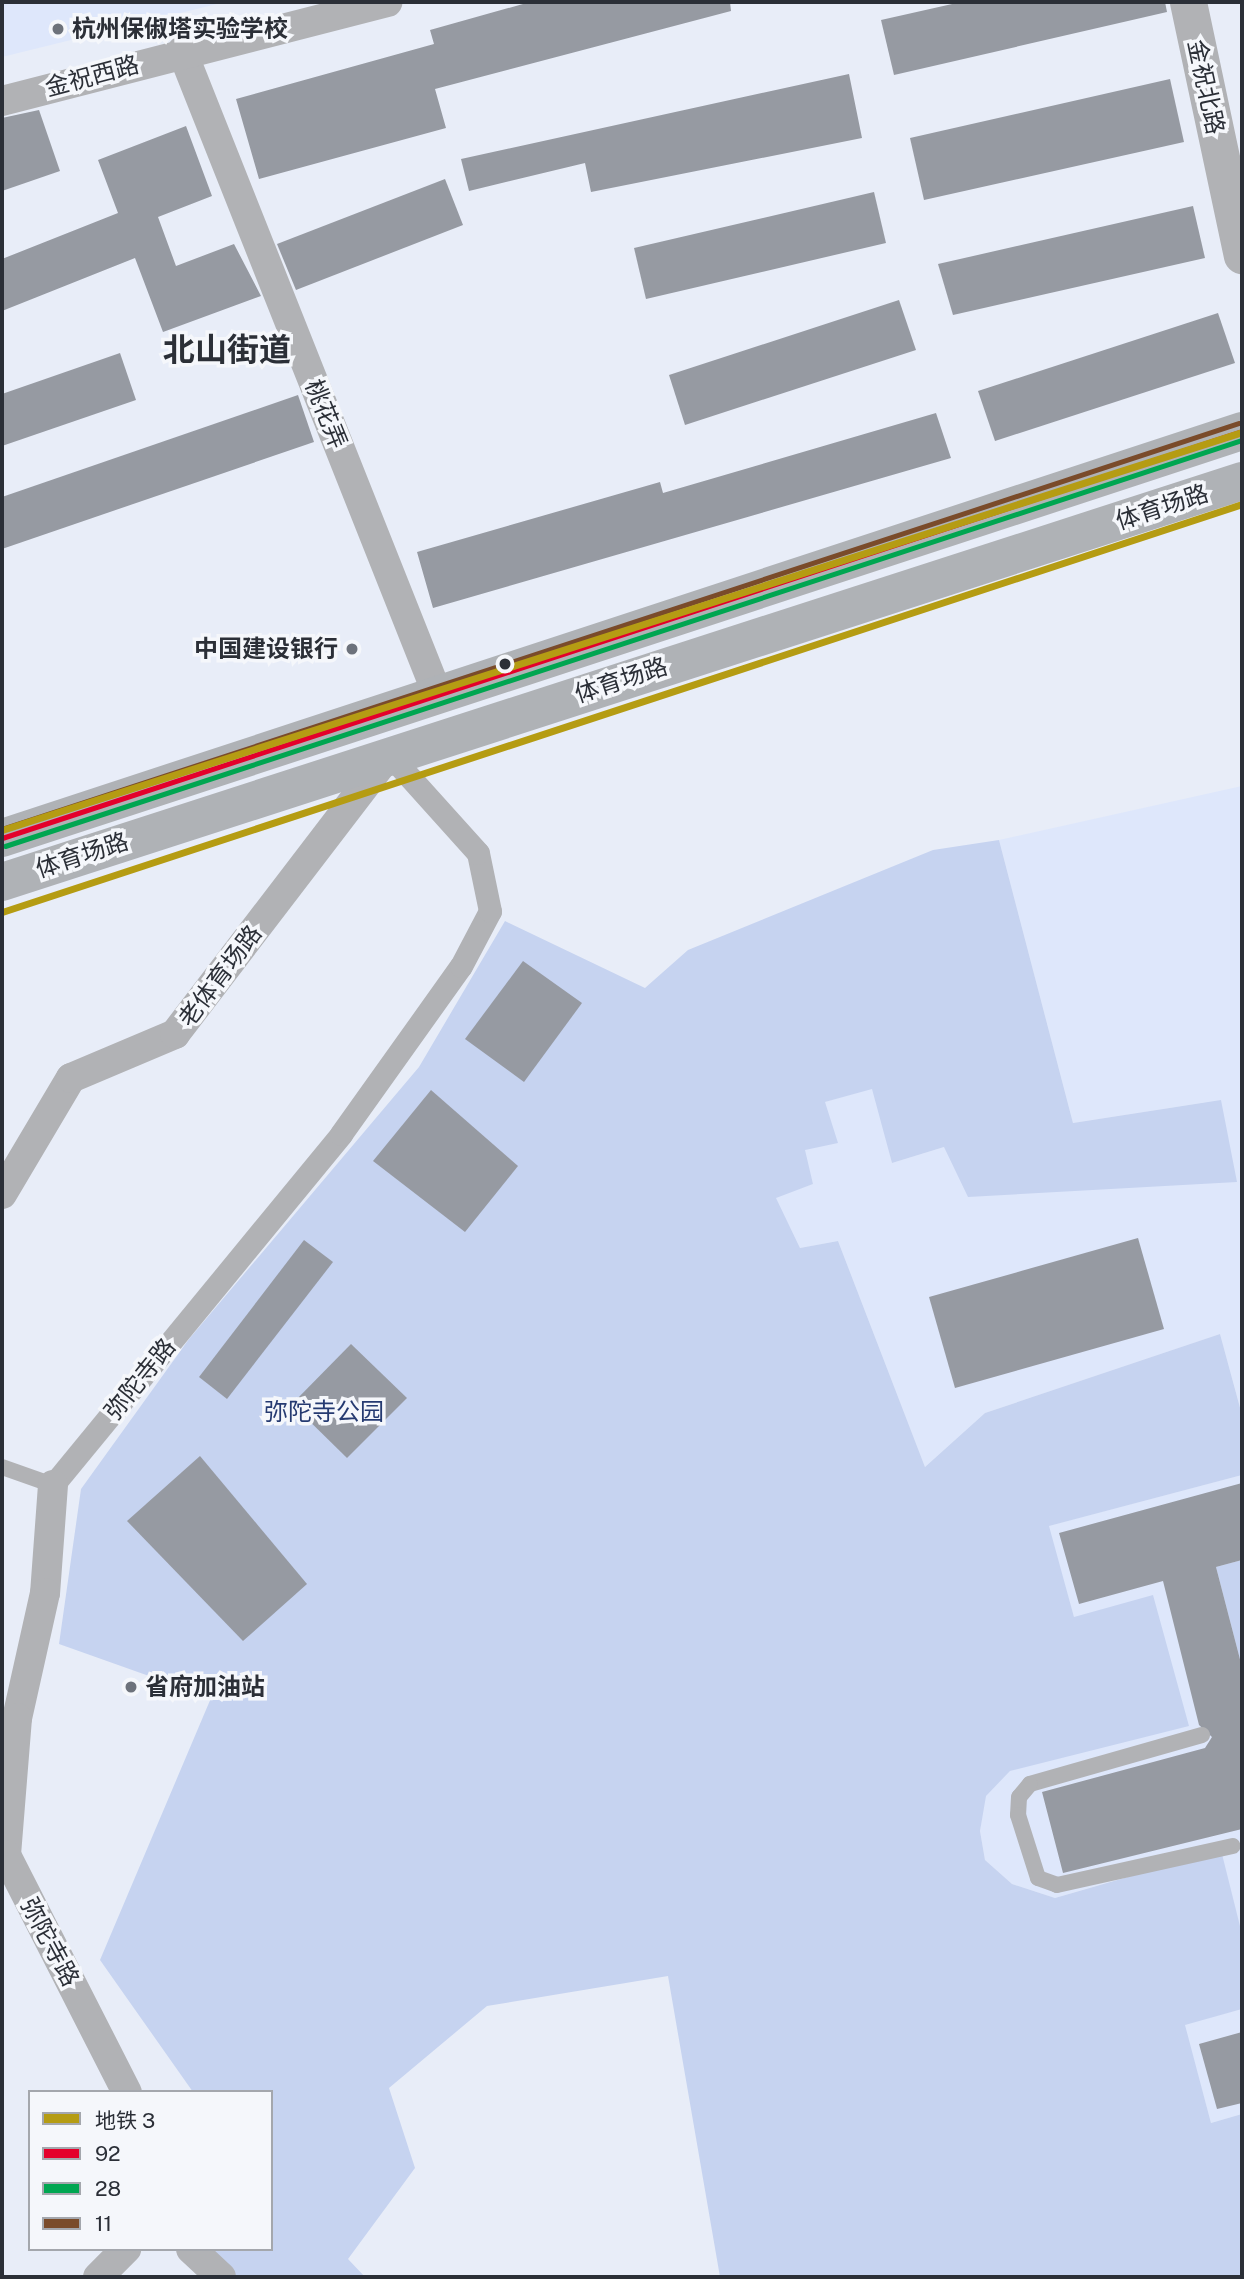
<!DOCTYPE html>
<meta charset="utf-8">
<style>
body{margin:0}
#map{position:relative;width:1244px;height:2279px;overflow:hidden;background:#e8edf8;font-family:"Public Sans","Noto Sans SC",sans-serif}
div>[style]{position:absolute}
.built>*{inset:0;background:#dee7fb}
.green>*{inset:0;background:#c6d3f0}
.building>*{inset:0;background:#969aa2}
.service>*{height:16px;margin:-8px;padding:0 8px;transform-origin:8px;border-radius:8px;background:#b1b2b5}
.pedestrian>*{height:23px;margin:-11.5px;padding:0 11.5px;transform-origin:11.5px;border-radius:11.5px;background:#b1b2b5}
.minor>*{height:30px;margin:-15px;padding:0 15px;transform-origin:15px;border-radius:15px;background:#b1b2b5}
.tertiary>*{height:37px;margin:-18.5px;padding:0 18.5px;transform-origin:18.5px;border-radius:18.5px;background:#b1b2b5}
.secondary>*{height:38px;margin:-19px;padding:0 19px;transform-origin:19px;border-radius:19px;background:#afb2b6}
.bus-1>*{height:5px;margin:-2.5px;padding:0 2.5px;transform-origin:2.5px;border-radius:2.5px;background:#e4002b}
.bus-2>*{height:5px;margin:-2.5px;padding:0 2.5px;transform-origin:2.5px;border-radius:2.5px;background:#00a651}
.bus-3>*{height:5px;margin:-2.5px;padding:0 2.5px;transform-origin:2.5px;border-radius:2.5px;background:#7a4b2a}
.metro-1>*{height:7px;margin:-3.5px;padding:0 3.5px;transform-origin:3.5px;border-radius:3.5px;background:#b59c13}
.dots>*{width:19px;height:19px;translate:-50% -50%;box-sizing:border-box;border:4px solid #f5f7fb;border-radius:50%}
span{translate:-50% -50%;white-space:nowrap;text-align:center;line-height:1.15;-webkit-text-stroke:7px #f5f7fb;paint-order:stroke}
.poi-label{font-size:24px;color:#2b2f37;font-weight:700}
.left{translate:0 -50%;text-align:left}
.right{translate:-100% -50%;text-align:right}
.street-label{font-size:24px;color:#2b2f37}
.park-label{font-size:24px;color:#253a71}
.district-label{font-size:32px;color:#2b2f37;font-weight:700}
.frame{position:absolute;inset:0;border:4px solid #2b2f37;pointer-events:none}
.legend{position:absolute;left:28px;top:2090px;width:245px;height:161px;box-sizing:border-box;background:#f5f7fb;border:2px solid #a4a7ad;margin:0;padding:9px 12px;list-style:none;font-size:21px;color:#2b2f37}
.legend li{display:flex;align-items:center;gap:14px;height:35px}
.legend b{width:35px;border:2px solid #a4a7ad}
</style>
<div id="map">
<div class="built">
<i style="clip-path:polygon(2px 2px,225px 2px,2px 57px)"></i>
<i style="clip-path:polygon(1242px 786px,1242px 1415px,1220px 1334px,985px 1413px,925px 1467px,838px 1241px,800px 1248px,775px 1197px,813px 1184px,804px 1150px,825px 1102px,873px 1088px,892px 1163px,944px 1147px,1221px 1100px,1073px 1123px,999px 840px)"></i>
<i style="clip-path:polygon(1242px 1475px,1242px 1935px,1220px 1849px,1055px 1898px,1012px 1884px,985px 1860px,980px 1831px,985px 1796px,1010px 1771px,1049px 1757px,1074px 1617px,1048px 1526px)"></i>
<i style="clip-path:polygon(1242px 2009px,1242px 2114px,1211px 2123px,1184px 2024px)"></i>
</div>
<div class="green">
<i style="clip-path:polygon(999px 840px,1073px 1123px,1221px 1100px,1237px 1182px,968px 1197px,944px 1147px,892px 1163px,872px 1089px,825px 1102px,838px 1143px,805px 1150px,813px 1184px,776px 1198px,800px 1248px,838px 1241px,925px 1467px,985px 1413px,1220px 1334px,1242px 1415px,1242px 1475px,1049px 1526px,1074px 1617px,1153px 1595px,1189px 1726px,1010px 1771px,986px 1796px,980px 1831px,985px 1860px,1012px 1884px,1055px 1898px,1221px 1850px,1242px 1934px,1242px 2009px,1185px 2025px,1211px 2123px,1242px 2114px,1242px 2277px,720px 2277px,668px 1976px,487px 2006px,389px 2088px,415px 2168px,348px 2259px,365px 2277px,221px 2277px,191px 2249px,271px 2249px,271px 2092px,193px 2092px,100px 1960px,211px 1698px,59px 1644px,81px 1489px,189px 1339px,419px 1067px,505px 921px,645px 988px,688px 950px,933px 850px)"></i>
<i style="clip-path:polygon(1242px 1560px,1242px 1667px,1216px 1567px)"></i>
</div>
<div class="building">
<i style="clip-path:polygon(530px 2px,730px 2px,731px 11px,435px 89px,446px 128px,259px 179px,236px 99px,434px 44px,430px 30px)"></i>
<i style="clip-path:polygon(961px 2px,1165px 2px,1167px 12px,894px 75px,881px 20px)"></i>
<i style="clip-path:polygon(849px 74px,862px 138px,591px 192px,585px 163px,469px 191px,461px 159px)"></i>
<i style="clip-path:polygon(1170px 79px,1184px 142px,924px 200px,910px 138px)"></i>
<i style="clip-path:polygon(39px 110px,60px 171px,2px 191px,2px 118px)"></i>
<i style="clip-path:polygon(186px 126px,212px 196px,158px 217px,176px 266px,234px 244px,261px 296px,163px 332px,135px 258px,2px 311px,2px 259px,118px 213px,98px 160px)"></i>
<i style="clip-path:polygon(445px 179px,463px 225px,296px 290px,277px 244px)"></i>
<i style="clip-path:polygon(874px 192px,886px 243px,646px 299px,634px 248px)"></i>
<i style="clip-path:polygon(1193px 206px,1205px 258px,953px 315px,938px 264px)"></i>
<i style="clip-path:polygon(899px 300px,916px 350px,685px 425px,669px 375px)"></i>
<i style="clip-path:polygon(1218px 313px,1235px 363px,995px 441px,978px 391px)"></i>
<i style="clip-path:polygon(120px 353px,136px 400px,2px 446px,2px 394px)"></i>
<i style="clip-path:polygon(298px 395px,314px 442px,2px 549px,2px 497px)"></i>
<i style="clip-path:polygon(936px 413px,951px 458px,433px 608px,417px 552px,660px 482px,663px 493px)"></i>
<i style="clip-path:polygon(523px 961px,582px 1003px,524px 1082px,465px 1039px)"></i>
<i style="clip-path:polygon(431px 1090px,518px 1166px,465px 1232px,373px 1161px)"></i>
<i style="clip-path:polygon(1138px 1238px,1164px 1329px,955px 1388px,929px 1297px)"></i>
<i style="clip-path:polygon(304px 1240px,333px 1262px,227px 1399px,199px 1377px)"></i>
<i style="clip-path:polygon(351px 1344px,407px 1398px,347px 1458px,292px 1404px)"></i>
<i style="clip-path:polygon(200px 1456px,307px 1584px,243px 1641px,127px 1521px)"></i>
<i style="clip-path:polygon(1242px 1483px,1242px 1560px,1216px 1567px,1242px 1667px,1242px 1829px,1063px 1873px,1042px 1792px,1205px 1748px,1212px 1737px,1199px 1725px,1163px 1581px,1079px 1604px,1059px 1533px)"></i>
<i style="clip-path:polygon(1242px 2032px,1242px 2103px,1217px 2109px,1199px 2044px)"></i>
</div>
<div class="service">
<i style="left:2px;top:1467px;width:54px;rotate:19.4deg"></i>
<i style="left:1202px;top:1735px;width:179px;rotate:164.1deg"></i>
<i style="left:1030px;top:1784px;width:17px;rotate:130deg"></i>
<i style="left:1019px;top:1797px;width:18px;rotate:93deg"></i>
<i style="left:1018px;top:1815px;width:66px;rotate:72.4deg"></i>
<i style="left:1038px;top:1878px;width:20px;rotate:20deg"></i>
<i style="left:1057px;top:1885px;width:180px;rotate:-12.5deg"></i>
</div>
<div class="pedestrian">
<i style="left:53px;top:1485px;width:454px;rotate:-50.6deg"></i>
<i style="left:341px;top:1134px;width:206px;rotate:-54.5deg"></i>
<i style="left:461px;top:966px;width:62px;rotate:-62.2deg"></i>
<i style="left:490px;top:911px;width:59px;rotate:-101.7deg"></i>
<i style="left:478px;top:853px;width:133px;rotate:-132deg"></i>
</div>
<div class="minor">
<i style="left:182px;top:51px;width:696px;rotate:68.34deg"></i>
<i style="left:2px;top:101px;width:398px;rotate:-14.4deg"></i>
<i style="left:2px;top:1194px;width:135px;rotate:-59.3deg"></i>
<i style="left:71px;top:1078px;width:113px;rotate:-22.9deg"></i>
<i style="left:175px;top:1034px;width:352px;rotate:-52.6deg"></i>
<i style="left:53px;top:1485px;width:108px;rotate:94.2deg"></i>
<i style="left:45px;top:1593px;width:128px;rotate:102.6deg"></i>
<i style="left:17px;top:1718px;width:137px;rotate:94.6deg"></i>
<i style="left:6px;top:1855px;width:266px;rotate:63deg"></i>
<i style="left:191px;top:2249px;width:41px;rotate:43deg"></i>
<i style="left:98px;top:2277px;width:40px;rotate:-45deg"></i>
</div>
<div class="tertiary">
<i style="left:1188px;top:2px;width:259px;rotate:78deg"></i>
</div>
<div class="secondary">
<i style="left:2px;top:838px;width:1305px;rotate:-18.17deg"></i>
<i style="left:2px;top:882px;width:1303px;rotate:-17.92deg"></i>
</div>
<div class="bus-1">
<i style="left:2px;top:838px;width:1305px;rotate:-18.17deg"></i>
</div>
<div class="bus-2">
<i style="left:5px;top:846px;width:1302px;rotate:-18.17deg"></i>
</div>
<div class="bus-3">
<i style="left:2px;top:829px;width:1302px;rotate:-18.17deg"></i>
</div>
<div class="metro-1">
<i style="left:2px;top:830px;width:1302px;rotate:-17.79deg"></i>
<i style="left:2px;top:912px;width:1305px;rotate:-18.21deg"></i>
</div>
<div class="dots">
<i style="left:58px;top:29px;background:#6d727b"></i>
<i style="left:352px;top:649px;background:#6d727b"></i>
<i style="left:505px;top:664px;background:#2b2f37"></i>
<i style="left:131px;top:1687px;background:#6d727b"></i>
</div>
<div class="poi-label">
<span class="left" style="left:72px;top:29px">杭州保俶塔实验学校</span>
<span class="right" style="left:338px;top:649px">中国建设银行</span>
<span class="left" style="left:145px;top:1687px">省府加油站</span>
</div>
<div class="street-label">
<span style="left:92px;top:76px;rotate:-15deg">金祝西路</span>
<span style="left:1206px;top:87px;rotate:78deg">金祝北路</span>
<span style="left:326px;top:414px;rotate:68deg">桃花弄</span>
<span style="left:1162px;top:507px;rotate:-18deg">体育场路</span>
<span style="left:621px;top:680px;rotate:-18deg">体育场路</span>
<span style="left:82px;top:855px;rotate:-18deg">体育场路</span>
<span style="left:220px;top:976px;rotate:-53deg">老体育场路</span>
<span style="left:140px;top:1379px;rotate:-51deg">弥陀寺路</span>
<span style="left:50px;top:1942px;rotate:62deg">弥陀寺路</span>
</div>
<div class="park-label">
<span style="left:324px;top:1412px">弥陀寺公园</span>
</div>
<div class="district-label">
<span style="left:227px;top:350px">北山街道</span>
</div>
<div class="frame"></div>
<ul class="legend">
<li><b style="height:9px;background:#b59c13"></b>地铁 3</li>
<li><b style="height:9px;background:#e4002b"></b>92</li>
<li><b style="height:9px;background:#00a651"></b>28</li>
<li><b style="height:9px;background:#7a4b2a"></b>11</li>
</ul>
</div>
